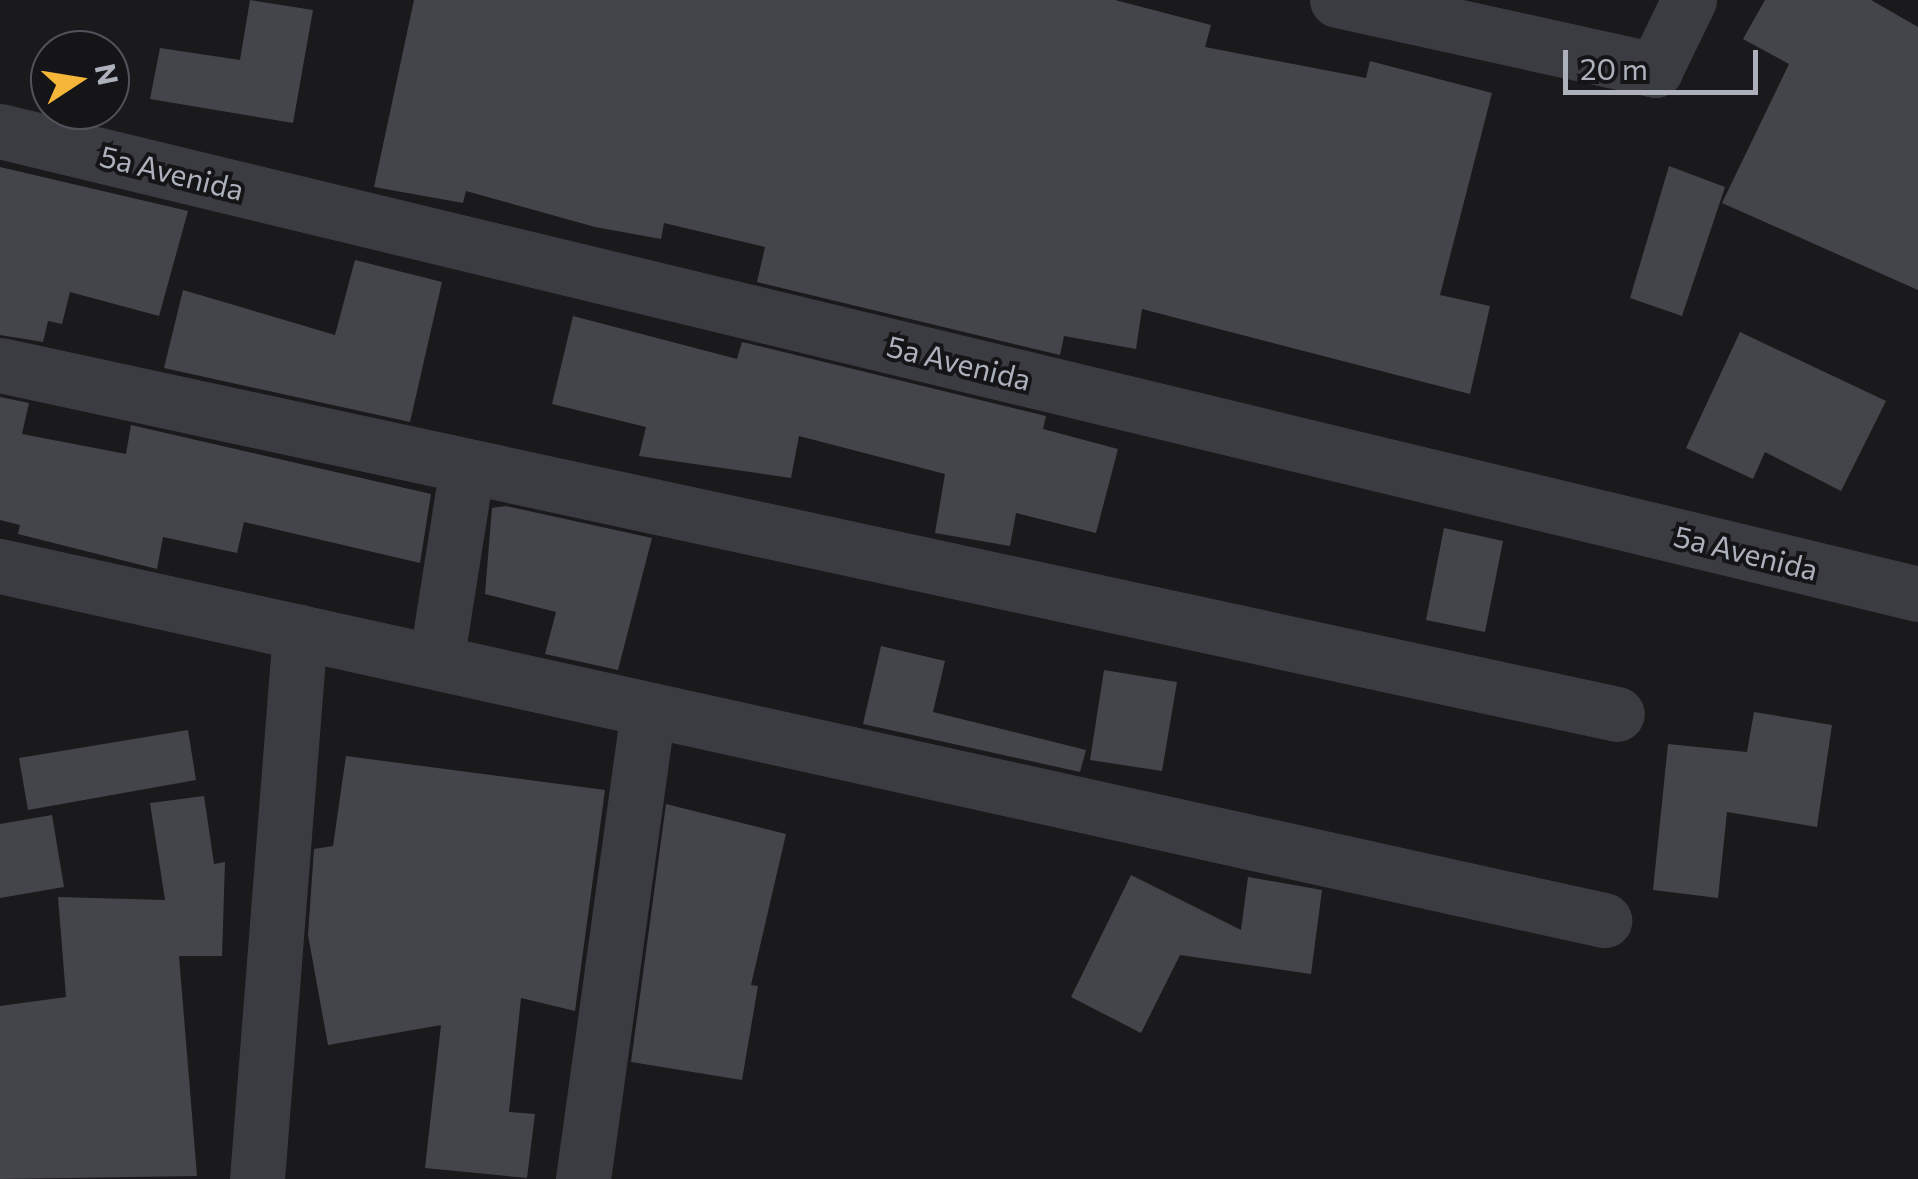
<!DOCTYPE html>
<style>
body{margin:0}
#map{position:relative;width:1918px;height:1179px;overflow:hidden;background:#1a1a1d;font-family:Commissioner,sans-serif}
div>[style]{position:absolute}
.building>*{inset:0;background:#44454a}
.minor>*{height:55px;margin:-27.5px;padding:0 27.5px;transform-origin:27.5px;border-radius:27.5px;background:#3b3c42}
span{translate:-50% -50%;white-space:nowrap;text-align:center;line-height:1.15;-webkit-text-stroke:8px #151518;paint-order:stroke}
.street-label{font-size:30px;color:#adb1bc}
.north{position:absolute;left:30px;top:30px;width:100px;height:100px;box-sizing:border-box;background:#151518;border:2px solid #52535a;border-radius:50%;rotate:78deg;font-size:28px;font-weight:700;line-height:40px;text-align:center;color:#adb1bc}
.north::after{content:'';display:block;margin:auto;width:35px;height:45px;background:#f5b639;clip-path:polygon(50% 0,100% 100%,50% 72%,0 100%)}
.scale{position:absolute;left:1563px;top:50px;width:195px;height:45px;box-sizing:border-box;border:5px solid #adb1bc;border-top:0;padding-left:12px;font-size:30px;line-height:35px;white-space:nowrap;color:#adb1bc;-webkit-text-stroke:8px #151518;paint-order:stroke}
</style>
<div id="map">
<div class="building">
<i style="clip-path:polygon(250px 0,313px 10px,293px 123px,150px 99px,160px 48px,240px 60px)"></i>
<i style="clip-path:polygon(414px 0,1115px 0,1211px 25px,1205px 47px,1366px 78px,1370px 61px,1492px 93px,1440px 295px,1490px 306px,1470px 394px,1142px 309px,1136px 349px,1064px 336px,1060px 355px,757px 282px,765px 247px,664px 223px,661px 239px,595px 227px,466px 191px,463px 203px,374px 187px)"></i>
<i style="clip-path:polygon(1765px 0,1871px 0,1918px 27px,1918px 290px,1722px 203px,1789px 64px,1743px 39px)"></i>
<i style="clip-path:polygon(1669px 166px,1725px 187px,1682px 316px,1630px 298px)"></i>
<i style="clip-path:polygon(0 167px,188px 211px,159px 316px,70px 292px,62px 324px,48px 321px,43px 342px,0 335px)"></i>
<i style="clip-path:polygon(355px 260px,442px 282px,410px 422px,164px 368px,183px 290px,335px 335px)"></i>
<i style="clip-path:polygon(573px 316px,737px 359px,742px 342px,1046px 416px,1043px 429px,1118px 449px,1096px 533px,1016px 513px,1010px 546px,935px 533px,945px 474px,799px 436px,791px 478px,639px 456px,646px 427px,552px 404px)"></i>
<i style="clip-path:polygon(1740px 332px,1886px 401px,1841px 491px,1765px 452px,1753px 479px,1686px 448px)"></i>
<i style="clip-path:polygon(0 397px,29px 403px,22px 434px,126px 454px,131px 425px,431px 494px,420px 563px,244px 522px,237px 553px,163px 537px,157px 569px,18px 534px,20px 525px,0 520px)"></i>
<i style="clip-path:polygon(506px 506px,652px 538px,618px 670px,545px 654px,556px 612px,485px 594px,492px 508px)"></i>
<i style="clip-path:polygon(1444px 528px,1503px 541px,1485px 632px,1426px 620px)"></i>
<i style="clip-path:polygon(881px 646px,945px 661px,933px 712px,1086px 750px,1080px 772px,863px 724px)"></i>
<i style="clip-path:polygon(1104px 670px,1177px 682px,1162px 771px,1090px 760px)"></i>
<i style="clip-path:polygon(1754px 712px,1832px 725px,1817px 827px,1727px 812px,1718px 898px,1653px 890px,1668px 744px,1747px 752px)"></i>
<i style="clip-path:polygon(188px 730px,196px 780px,28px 810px,19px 758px)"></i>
<i style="clip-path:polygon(346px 756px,605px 790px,575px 1011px,521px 998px,509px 1112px,535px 1114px,527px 1178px,425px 1168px,441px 1025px,328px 1045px,308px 935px,314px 849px,333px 846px)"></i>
<i style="clip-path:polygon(204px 796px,214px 864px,225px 862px,222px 956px,179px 956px,197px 1176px,0 1179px,0 1006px,66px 997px,58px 897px,165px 900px,150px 803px)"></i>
<i style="clip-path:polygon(666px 804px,786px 834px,751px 985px,758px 986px,742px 1080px,631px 1062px)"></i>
<i style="clip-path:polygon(52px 815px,64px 887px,0 898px,0 824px)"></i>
<i style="clip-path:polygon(1131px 875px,1241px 930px,1248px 877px,1322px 890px,1311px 974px,1180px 955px,1141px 1033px,1071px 997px)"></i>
</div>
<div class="minor">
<i style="left:1337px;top:0;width:326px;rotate:12.4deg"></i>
<i style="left:1655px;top:70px;width:78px;rotate:-64.1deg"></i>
<i style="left:0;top:131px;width:1973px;rotate:13.57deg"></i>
<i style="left:0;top:365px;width:1654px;rotate:12.18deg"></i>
<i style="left:0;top:566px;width:1643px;rotate:12.45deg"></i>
<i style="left:436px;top:662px;width:192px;rotate:-81deg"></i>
<i style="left:257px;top:1179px;width:549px;rotate:-85.51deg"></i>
<i style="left:583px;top:1179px;width:474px;rotate:-82.1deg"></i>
</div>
<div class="street-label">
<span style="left:172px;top:172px;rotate:14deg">5a Avenida</span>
<span style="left:959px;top:362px;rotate:14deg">5a Avenida</span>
<span style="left:1746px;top:552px;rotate:14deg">5a Avenida</span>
</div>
<div class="north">N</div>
<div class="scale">20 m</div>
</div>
